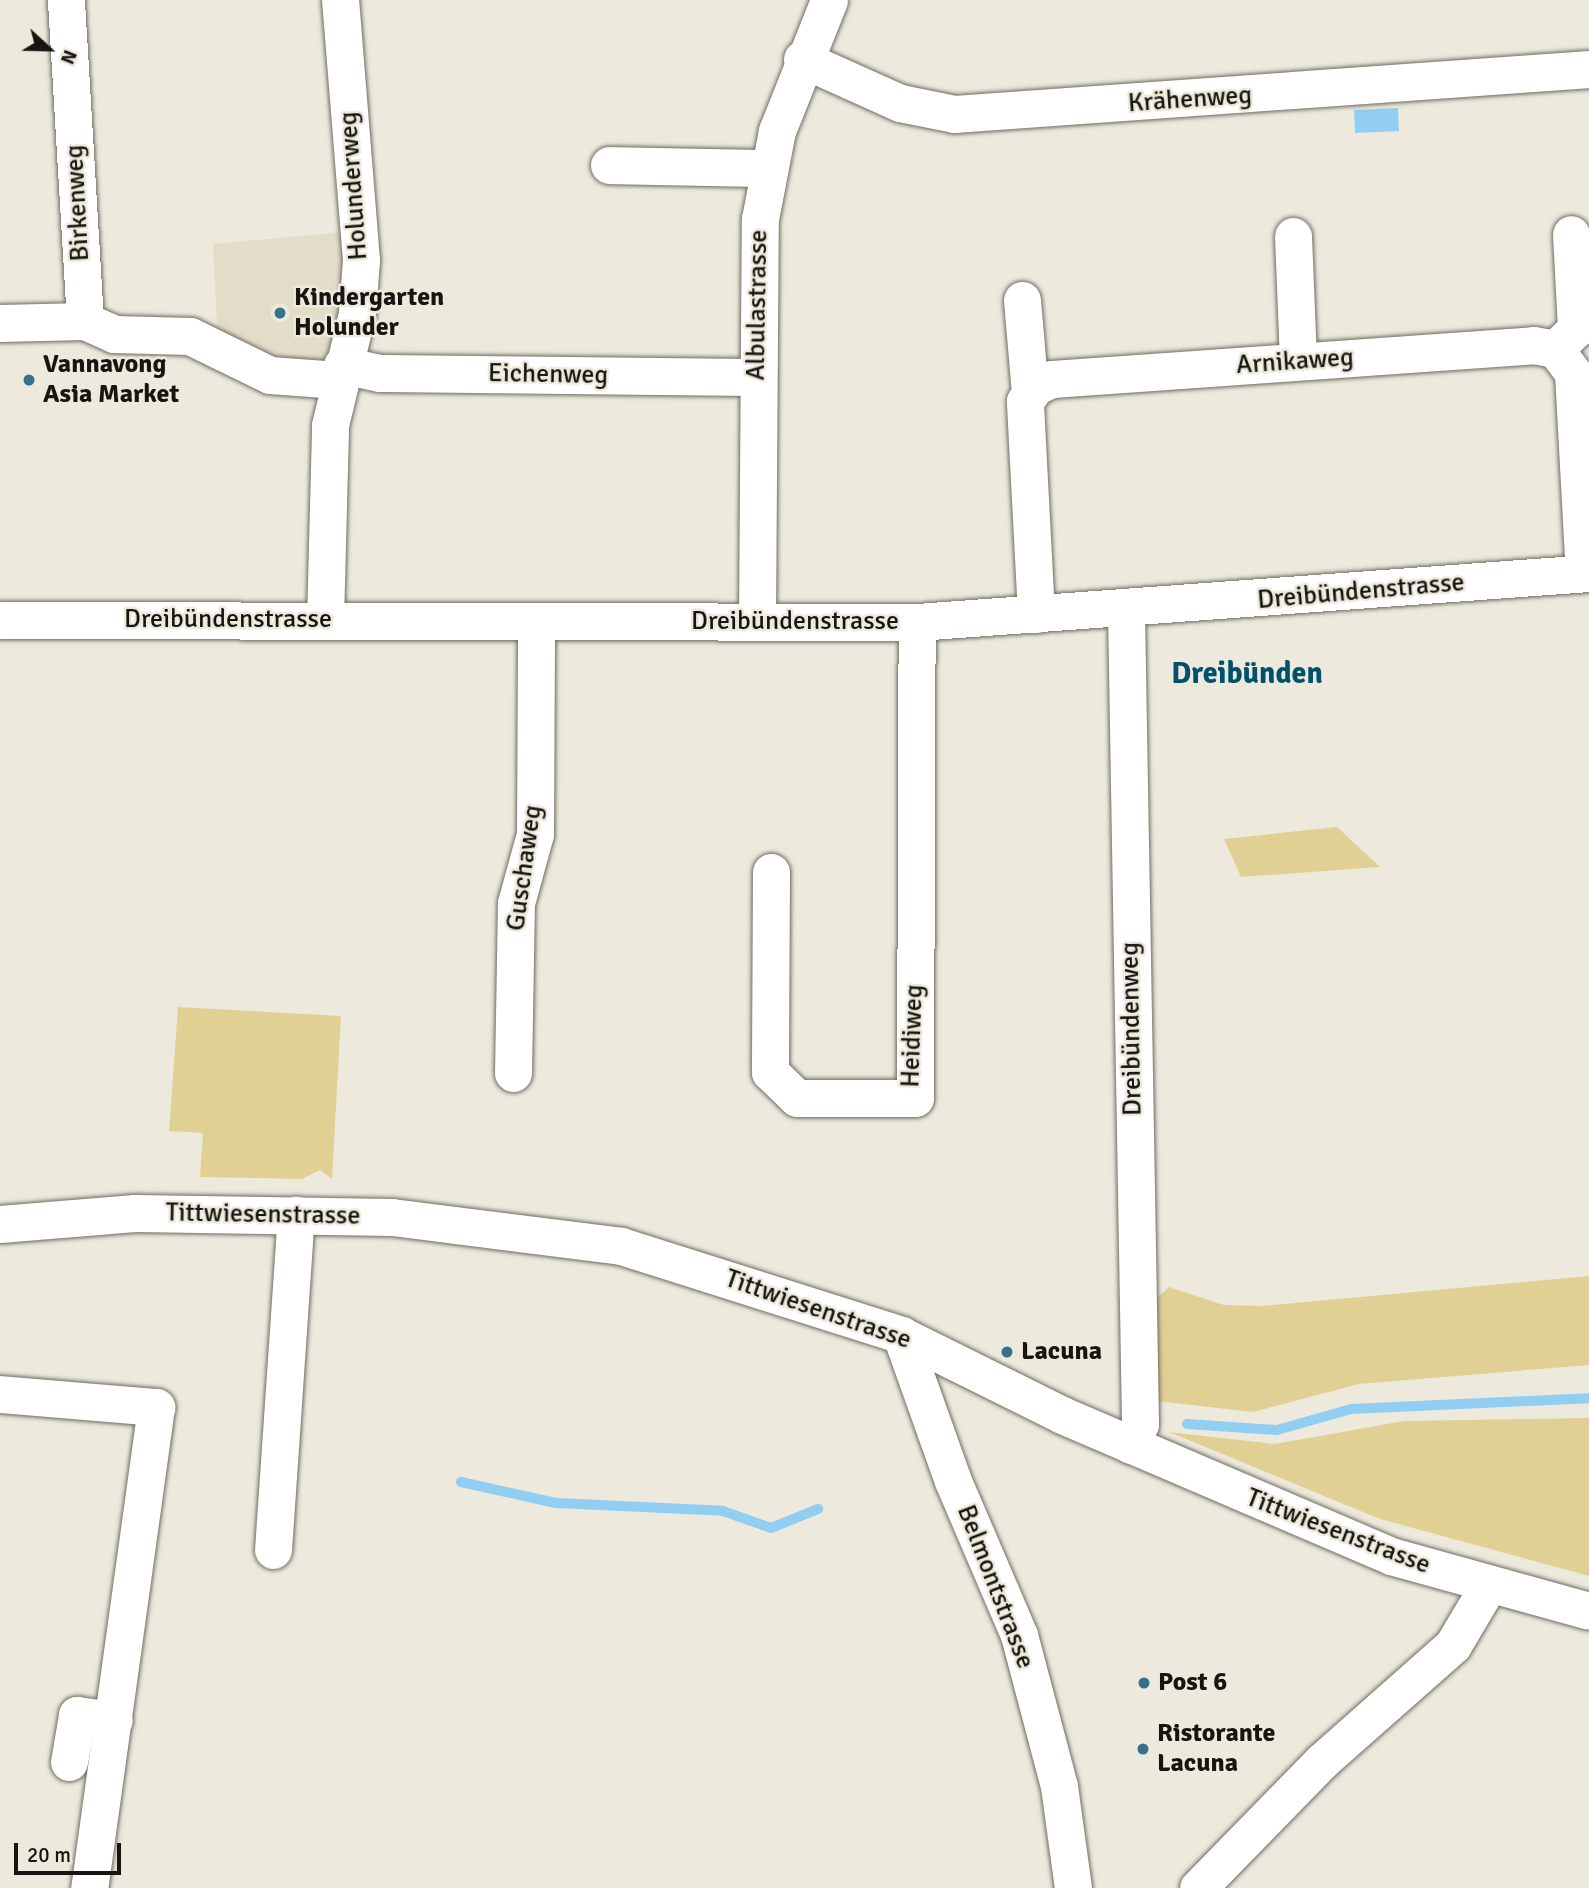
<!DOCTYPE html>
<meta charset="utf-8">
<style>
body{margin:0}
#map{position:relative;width:1589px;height:1888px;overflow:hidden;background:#edeadd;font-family:Signika,sans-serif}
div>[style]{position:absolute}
.built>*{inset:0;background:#e2ddc9}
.green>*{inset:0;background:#e1d094}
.water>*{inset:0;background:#91cef1}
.stream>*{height:10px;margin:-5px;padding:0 5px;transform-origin:5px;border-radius:5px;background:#91cef1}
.roads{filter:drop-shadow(0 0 2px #6f6c61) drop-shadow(0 0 2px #6f6c61)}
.minor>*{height:37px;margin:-18.5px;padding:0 18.5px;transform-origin:18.5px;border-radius:18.5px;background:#fff}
.dots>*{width:19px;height:19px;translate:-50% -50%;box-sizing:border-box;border:4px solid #edeadd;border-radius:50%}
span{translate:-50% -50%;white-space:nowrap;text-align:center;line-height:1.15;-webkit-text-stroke:5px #edeadd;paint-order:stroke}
.street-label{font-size:26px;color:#171511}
.poi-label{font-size:26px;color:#171511;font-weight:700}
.left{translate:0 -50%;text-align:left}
.quarter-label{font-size:30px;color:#00526c;font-weight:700}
.north{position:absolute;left:14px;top:14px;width:70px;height:70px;-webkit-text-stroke:5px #edeadd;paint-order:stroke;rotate:112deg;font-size:19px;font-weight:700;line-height:28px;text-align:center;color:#171511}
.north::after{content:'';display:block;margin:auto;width:24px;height:32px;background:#171511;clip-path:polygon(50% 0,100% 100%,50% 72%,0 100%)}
.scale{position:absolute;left:14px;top:1843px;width:107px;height:32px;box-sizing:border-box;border:4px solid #171511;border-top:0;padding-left:9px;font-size:21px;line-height:24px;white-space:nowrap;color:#171511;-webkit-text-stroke:5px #edeadd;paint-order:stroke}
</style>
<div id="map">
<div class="built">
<i style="clip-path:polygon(346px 232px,346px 298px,328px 371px,226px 345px,217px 327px,213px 244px)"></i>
</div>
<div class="green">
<i style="clip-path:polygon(1337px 827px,1380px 867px,1241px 877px,1224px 839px)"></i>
<i style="clip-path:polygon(178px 1007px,341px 1016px,332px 1179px,320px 1170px,302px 1179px,200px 1177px,203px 1133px,169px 1131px)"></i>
<i style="clip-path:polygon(1589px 1276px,1589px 1365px,1359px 1384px,1253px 1412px,1156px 1401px,1156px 1299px,1169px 1287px,1224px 1305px,1262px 1306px)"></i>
<i style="clip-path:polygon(1589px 1418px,1589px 1576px,1380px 1519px,1169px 1432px,1275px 1444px,1404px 1421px)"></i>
</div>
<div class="water">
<i style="clip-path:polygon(1398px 108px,1399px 131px,1355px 133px,1354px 110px)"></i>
</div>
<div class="stream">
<i style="left:1187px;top:1424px;width:90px;rotate:3.8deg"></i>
<i style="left:1277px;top:1430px;width:77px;rotate:-15.8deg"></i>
<i style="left:1351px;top:1409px;width:238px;rotate:-2.6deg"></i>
<i style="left:461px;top:1482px;width:97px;rotate:12.5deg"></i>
<i style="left:556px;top:1503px;width:167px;rotate:2.7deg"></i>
<i style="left:723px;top:1511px;width:51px;rotate:19.5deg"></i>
<i style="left:771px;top:1528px;width:51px;rotate:-22deg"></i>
</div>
<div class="roads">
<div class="minor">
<i style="left:802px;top:59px;width:107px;rotate:24.2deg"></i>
<i style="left:900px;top:103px;width:55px;rotate:11.5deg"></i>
<i style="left:954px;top:114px;width:637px;rotate:-4.05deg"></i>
<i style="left:609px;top:165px;width:159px;rotate:1.1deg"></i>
<i style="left:1293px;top:236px;width:125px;rotate:87.7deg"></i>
<i style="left:1022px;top:300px;width:94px;rotate:85.1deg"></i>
<i style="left:85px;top:321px;width:32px;rotate:24deg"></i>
<i style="left:114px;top:334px;width:76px;rotate:1.5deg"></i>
<i style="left:190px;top:336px;width:89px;rotate:26deg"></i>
<i style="left:270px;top:375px;width:68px;rotate:4.2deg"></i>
<i style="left:0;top:323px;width:85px;rotate:-1.3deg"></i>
<i style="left:85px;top:321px;width:322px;rotate:-93.4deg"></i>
<i style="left:1555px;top:349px;width:29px;rotate:-44deg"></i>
<i style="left:1576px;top:329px;width:95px;rotate:-93deg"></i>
<i style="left:342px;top:365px;width:38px;rotate:12deg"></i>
<i style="left:379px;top:373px;width:376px;rotate:0.6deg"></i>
<i style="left:1126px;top:612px;width:812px;rotate:89.01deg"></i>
<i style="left:1140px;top:1424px;width:23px;rotate:115deg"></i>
<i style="left:1036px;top:614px;width:213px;rotate:-93deg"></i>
<i style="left:1025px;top:401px;width:19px;rotate:-54deg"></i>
<i style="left:1036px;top:386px;width:17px;rotate:-24deg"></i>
<i style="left:1052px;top:379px;width:483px;rotate:-4deg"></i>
<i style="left:1534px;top:345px;width:21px;rotate:11deg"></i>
<i style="left:1555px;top:349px;width:30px;rotate:53deg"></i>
<i style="left:1573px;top:373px;width:200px;rotate:86.9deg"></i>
<i style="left:0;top:620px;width:917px;rotate:0.12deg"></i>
<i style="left:917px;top:622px;width:674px;rotate:-4.17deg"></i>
<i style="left:325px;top:621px;width:196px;rotate:-88.5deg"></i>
<i style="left:330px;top:425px;width:115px;rotate:-76.4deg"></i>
<i style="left:357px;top:313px;width:53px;rotate:-85.7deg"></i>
<i style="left:361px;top:260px;width:261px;rotate:-94.6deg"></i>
<i style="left:757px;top:622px;width:403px;rotate:-89.6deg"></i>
<i style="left:760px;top:219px;width:90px;rotate:-79.1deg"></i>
<i style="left:777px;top:131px;width:141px;rotate:-68.3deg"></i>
<i style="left:771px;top:872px;width:200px;rotate:90.3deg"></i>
<i style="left:770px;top:1072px;width:37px;rotate:44deg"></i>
<i style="left:797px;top:1098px;width:118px"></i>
<i style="left:915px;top:1098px;width:476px;rotate:-89.8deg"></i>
<i style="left:513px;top:1073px;width:170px;rotate:-89deg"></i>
<i style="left:516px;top:903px;width:72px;rotate:-74.6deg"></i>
<i style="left:535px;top:834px;width:212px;rotate:-89.7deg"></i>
<i style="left:0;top:1224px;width:135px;rotate:-4.7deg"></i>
<i style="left:135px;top:1213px;width:257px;rotate:0.9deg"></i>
<i style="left:392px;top:1217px;width:231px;rotate:7.2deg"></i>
<i style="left:621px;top:1246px;width:294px;rotate:17.6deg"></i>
<i style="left:901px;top:1335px;width:180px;rotate:26.4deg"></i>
<i style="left:1062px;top:1415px;width:358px;rotate:23.2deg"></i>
<i style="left:1391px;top:1556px;width:205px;rotate:15.5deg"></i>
<i style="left:901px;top:1335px;width:155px;rotate:70.4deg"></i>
<i style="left:953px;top:1481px;width:168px;rotate:66.8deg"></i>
<i style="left:1019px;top:1635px;width:156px;rotate:75.2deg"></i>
<i style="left:1059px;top:1786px;width:103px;rotate:82.2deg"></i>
<i style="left:0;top:1394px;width:157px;rotate:4.8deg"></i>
<i style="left:156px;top:1407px;width:486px;rotate:97.9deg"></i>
<i style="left:273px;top:1550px;width:336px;rotate:-86.1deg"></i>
<i style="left:69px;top:1762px;width:48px;rotate:-80.3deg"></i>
<i style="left:77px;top:1715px;width:37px;rotate:8deg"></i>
<i style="left:1198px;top:1888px;width:177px;rotate:-45.7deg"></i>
<i style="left:1322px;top:1761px;width:175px;rotate:-41.5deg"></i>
<i style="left:1453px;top:1645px;width:69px;rotate:-59.3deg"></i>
</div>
</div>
<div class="dots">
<i style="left:280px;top:313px;background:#37718a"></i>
<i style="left:29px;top:380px;background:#37718a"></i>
<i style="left:1007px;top:1352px;background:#37718a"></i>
<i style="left:1144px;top:1683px;background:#37718a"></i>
<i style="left:1143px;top:1749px;background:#37718a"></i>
</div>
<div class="street-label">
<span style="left:1190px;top:100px;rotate:-4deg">Krähenweg</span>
<span style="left:354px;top:186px;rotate:-94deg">Holunderweg</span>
<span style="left:78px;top:203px;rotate:-93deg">Birkenweg</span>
<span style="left:758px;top:305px;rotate:-89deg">Albulastrasse</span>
<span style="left:1295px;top:362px;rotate:-4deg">Arnikaweg</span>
<span style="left:548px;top:375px;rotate:1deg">Eichenweg</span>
<span style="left:1361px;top:592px;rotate:-5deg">Dreibündenstrasse</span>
<span style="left:228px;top:620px">Dreibündenstrasse</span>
<span style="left:795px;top:622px">Dreibündenstrasse</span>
<span style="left:525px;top:868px;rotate:-82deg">Guschaweg</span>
<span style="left:1132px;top:1029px;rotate:-91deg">Dreibündenweg</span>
<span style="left:913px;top:1036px;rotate:-88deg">Heidiweg</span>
<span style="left:263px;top:1215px;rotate:1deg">Tittwiesenstrasse</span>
<span style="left:818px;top:1310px;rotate:19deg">Tittwiesenstrasse</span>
<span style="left:1338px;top:1532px;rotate:21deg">Tittwiesenstrasse</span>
<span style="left:995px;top:1587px;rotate:69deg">Belmontstrasse</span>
</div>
<div class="poi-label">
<span class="left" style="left:294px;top:313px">Kindergarten<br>Holunder</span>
<span class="left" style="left:43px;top:380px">Vannavong<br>Asia Market</span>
<span class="left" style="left:1021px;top:1352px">Lacuna</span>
<span class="left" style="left:1158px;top:1683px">Post 6</span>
<span class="left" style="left:1157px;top:1749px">Ristorante<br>Lacuna</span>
</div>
<div class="quarter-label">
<span style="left:1247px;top:674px">Dreibünden</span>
</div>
<div class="north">N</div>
<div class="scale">20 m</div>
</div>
